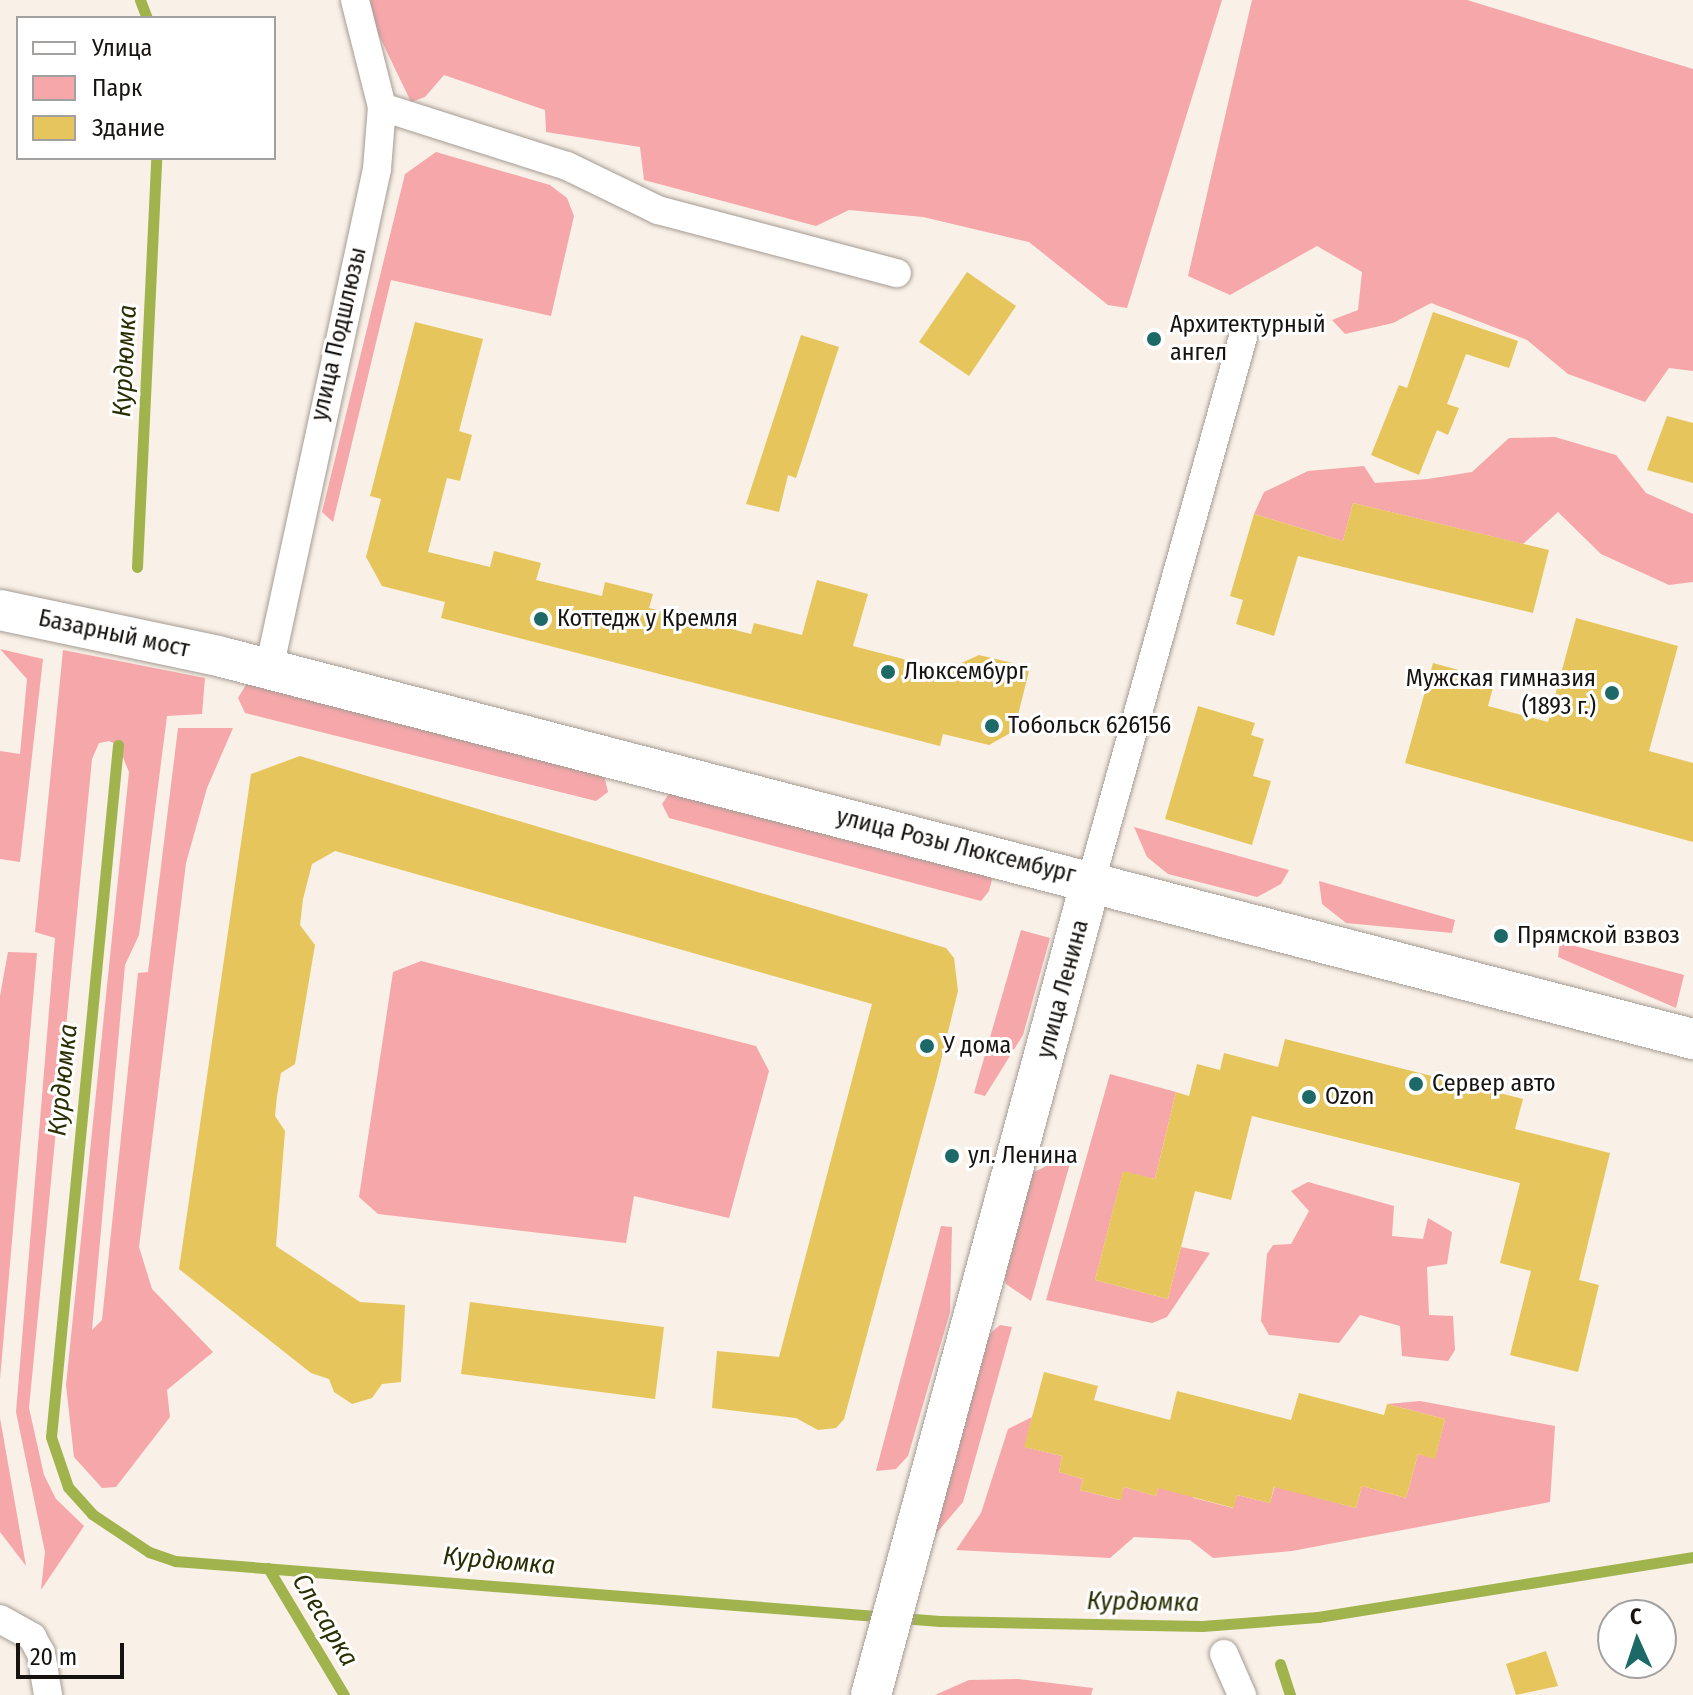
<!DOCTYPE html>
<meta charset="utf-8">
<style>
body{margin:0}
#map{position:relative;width:1693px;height:1695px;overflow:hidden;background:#f9f0e7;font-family:"Fira Sans Condensed",sans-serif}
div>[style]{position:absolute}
.green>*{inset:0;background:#f6a7aa}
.stream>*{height:11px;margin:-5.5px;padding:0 5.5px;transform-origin:5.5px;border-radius:5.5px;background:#a1b34d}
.building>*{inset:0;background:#e6c65c}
.roads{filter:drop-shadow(0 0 2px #a49c94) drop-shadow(0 0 2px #a49c94)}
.minor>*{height:28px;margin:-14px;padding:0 14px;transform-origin:14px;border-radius:14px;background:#fff}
.secondary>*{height:40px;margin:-20px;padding:0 20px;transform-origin:20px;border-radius:20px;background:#fff}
.dots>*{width:22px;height:22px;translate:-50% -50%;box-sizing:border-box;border:4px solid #fff;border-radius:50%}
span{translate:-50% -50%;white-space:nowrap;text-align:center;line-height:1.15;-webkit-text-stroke:6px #fff;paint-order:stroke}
.poi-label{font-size:24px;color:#161310}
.left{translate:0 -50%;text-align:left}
.right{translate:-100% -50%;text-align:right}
.street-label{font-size:24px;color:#161310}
.water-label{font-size:26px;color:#292f03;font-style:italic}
.legend{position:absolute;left:16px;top:16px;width:260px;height:144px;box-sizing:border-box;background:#fff;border:2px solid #a2a19f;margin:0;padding:10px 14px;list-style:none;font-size:24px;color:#161310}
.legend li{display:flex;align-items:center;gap:16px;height:40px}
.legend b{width:40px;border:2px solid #a2a19f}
.north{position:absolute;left:1597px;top:1599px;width:80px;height:80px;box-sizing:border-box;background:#fff;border:2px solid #a2a19f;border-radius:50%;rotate:357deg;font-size:22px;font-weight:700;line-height:32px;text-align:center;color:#161310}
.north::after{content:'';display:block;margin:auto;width:28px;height:36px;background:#1c6968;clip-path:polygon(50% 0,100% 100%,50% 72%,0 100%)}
.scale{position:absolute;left:16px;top:1643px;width:108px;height:36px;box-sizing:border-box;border:4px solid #161310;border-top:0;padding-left:10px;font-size:24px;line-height:28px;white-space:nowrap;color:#161310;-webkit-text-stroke:6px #fff;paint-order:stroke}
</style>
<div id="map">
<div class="green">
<i style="clip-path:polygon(362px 0,1222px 0,1127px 308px,1108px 305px,1029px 242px,923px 217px,849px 210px,816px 226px,644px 180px,640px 147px,546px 132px,545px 110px,444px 75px,425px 97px,411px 102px)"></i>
<i style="clip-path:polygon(1252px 0,1467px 0,1693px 69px,1693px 371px,1669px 368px,1645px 402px,1568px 374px,1527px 340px,1431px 303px,1393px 323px,1345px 334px,1332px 320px,1358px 310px,1362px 272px,1317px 246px,1230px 295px,1188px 276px)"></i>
<i style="clip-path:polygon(436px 152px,550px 185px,567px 198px,574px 216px,551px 316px,391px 280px,333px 522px,322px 512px,405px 174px)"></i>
<i style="clip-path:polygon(1555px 437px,1616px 455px,1646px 493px,1693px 514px,1693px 582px,1669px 585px,1601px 554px,1558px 512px,1523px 544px,1353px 503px,1343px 541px,1254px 514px,1264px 492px,1308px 471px,1364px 466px,1375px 483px,1428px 479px,1472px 472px,1509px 438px)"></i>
<i style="clip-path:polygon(0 649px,43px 659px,20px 862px,0 859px,0 751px,20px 754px,27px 679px)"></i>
<i style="clip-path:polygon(63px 650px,205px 678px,202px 714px,167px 716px,139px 935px,125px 965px,92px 1330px,102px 1320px,138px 973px,148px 972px,178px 728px,233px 728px,207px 788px,186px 863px,139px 1247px,152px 1289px,213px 1352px,167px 1390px,170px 1417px,116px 1487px,102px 1488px,74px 1457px,66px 1385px,129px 772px,118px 745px,109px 741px,99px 743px,92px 759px,29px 1408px,44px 1475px,56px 1499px,84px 1526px,41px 1590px,45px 1552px,16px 1412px,55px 938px,35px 932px)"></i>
<i style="clip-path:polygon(250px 678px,602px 767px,608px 792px,596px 801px,245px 713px,238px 698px)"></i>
<i style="clip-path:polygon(675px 785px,993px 876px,989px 891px,981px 901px,669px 818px,662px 804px)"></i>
<i style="clip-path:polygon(1134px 827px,1289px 870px,1281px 884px,1257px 897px,1168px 874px,1147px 857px)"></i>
<i style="clip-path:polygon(1319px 881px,1455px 920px,1452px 933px,1346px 923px,1322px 904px)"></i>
<i style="clip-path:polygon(1021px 930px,1050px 938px,1023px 1035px,985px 1096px,974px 1093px)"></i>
<i style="clip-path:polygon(1560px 942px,1684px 975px,1676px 1008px,1558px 957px)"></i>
<i style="clip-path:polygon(8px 952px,37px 953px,0 1379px,0 996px)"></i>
<i style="clip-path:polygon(421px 961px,756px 1046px,769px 1071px,729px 1218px,634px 1196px,626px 1243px,378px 1214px,359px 1197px,393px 972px)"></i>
<i style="clip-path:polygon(1110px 1074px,1176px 1092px,1155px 1179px,1123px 1172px,1095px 1280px,1168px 1299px,1181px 1247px,1210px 1253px,1167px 1317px,1152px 1323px,1046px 1300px)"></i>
<i style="clip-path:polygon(1073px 1153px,1031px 1301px,1006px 1284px,1002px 1269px,1028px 1175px)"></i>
<i style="clip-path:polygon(1308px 1182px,1394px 1206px,1392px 1236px,1423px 1239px,1428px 1218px,1452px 1232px,1447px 1264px,1427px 1267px,1429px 1315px,1453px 1316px,1455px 1350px,1448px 1361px,1402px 1356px,1400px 1326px,1360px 1315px,1339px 1343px,1269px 1335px,1261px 1321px,1267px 1254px,1273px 1245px,1291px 1244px,1309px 1211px,1291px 1191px)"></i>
<i style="clip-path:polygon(941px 1226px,952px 1227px,950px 1312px,908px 1456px,896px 1469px,876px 1471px)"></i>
<i style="clip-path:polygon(1000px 1325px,1012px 1327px,963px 1502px,934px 1536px,980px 1342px)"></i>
<i style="clip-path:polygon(1420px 1401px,1555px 1426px,1550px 1502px,1292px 1551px,1213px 1558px,1190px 1540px,1134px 1537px,1110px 1558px,956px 1550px,981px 1513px,1008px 1429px,1032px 1417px,1025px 1447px,1062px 1456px,1059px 1472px,1083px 1479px,1080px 1490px,1120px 1500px,1124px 1487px,1156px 1496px,1161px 1474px,1194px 1498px,1233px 1508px,1237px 1495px,1270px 1503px,1278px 1475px,1311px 1496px,1356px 1508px,1362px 1486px,1406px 1498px,1418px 1454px,1435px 1458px,1445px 1419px,1387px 1404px)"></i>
<i style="clip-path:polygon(0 1418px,26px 1566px,0 1532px)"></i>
<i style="clip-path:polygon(1018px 1679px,1093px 1688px,1091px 1695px,935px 1695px,969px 1680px)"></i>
</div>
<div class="stream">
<i style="left:140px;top:0;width:19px;rotate:69deg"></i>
<i style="left:137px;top:567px;width:409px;rotate:-87.3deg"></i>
<i style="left:118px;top:745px;width:695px;rotate:95.53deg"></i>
<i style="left:51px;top:1437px;width:53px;rotate:71.2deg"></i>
<i style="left:68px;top:1487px;width:36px;rotate:48deg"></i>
<i style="left:92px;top:1514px;width:69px;rotate:33.7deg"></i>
<i style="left:149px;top:1552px;width:28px;rotate:19deg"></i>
<i style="left:175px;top:1561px;width:767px;rotate:4.48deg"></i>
<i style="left:940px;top:1621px;width:262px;rotate:1.1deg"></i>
<i style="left:1202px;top:1626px;width:116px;rotate:-4.4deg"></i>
<i style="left:1318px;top:1617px;width:380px;rotate:-9.1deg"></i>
<i style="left:268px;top:1568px;width:148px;rotate:59.1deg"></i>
<i style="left:1280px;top:1664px;width:33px;rotate:72deg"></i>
</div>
<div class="building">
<i style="clip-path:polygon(967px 272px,1016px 306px,969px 376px,919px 342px)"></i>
<i style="clip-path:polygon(1433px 312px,1518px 341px,1509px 368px,1466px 354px,1447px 404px,1459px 408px,1448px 435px,1437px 430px,1419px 475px,1371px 455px,1399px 385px,1407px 388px)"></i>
<i style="clip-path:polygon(415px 322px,483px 339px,459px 431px,472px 435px,460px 481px,447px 478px,428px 552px,490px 567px,494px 551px,541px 563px,536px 580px,602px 596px,605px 582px,653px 594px,649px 608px,751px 634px,754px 623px,802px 635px,817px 580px,868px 594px,853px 646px,946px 670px,979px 655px,1030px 667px,1014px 731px,989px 745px,943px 734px,940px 746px,441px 618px,445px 602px,382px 586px,366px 557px,381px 499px,370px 496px)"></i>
<i style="clip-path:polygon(801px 335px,839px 347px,796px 478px,788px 475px,779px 512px,746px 504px)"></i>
<i style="clip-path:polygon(1667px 416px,1693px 423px,1693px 483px,1647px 470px)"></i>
<i style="clip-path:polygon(1353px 503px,1549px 550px,1533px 613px,1298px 556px,1274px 636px,1236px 624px,1243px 600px,1230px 596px,1254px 514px,1343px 541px)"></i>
<i style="clip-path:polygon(1576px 618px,1678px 646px,1649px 751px,1693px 763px,1693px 842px,1405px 763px,1433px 663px,1495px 680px,1488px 706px,1548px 722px)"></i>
<i style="clip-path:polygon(1198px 706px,1255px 723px,1251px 735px,1264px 739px,1253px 776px,1271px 781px,1252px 845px,1165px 819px)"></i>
<i style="clip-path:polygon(300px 756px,946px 948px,954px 958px,958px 991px,937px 1077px,844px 1419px,836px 1428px,818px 1430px,796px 1418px,712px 1408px,717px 1351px,779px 1357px,872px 1004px,335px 851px,312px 864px,303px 899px,300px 925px,315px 945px,295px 1064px,281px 1073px,277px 1096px,275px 1116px,285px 1131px,276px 1246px,360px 1302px,405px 1305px,401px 1382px,382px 1384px,372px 1398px,352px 1404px,334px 1392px,329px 1379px,311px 1373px,179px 1269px,251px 774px)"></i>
<i style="clip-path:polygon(1285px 1039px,1523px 1099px,1515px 1129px,1610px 1153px,1579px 1280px,1599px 1285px,1578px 1372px,1510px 1355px,1531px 1271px,1500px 1263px,1520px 1183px,1252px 1116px,1231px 1200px,1195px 1191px,1168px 1299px,1095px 1280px,1123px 1171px,1155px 1179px,1176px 1092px,1189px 1096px,1197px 1064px,1220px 1070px,1224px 1053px,1278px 1067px)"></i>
<i style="clip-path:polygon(470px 1302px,664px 1327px,655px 1399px,461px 1374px)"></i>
<i style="clip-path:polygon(1044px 1372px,1098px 1386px,1094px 1400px,1170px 1420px,1177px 1391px,1291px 1420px,1299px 1393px,1384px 1415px,1387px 1404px,1445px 1419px,1435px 1459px,1418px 1454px,1406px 1498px,1362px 1486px,1356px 1508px,1274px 1487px,1270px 1503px,1237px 1495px,1234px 1508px,1158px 1488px,1156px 1496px,1124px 1487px,1121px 1500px,1080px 1490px,1083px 1479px,1059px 1472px,1062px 1456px,1024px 1447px)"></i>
<i style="clip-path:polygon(1546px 1651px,1558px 1686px,1516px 1695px,1506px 1664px)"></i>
</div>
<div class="roads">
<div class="minor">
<i style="left:382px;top:107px;width:194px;rotate:17.7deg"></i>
<i style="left:567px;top:166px;width:101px;rotate:25.8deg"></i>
<i style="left:658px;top:210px;width:247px;rotate:14.8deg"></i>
<i style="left:269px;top:669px;width:512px;rotate:-77.81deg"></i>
<i style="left:377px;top:169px;width:62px;rotate:-85.4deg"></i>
<i style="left:382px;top:107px;width:110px;rotate:-104.2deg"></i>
<i style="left:1091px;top:881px;width:565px;rotate:-74.39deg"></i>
<i style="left:0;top:1619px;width:37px;rotate:29deg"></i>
<i style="left:32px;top:1637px;width:18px;rotate:61deg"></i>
<i style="left:41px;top:1653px;width:43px;rotate:80.5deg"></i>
<i style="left:1224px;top:1654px;width:45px;rotate:66.3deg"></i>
</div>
<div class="secondary">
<i style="left:0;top:610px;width:223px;rotate:11.9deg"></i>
<i style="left:218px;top:656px;width:1524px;rotate:14.56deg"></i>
<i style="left:871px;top:1695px;width:843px;rotate:-74.88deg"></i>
</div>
</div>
<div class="dots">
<i style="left:1154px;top:339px;background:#1c6968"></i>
<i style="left:541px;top:619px;background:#1c6968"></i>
<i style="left:888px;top:672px;background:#1c6968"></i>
<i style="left:1612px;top:693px;background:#1c6968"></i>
<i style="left:992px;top:726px;background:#1c6968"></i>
<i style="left:1501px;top:936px;background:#1c6968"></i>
<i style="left:927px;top:1046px;background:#1c6968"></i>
<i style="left:1416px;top:1084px;background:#1c6968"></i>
<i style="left:1309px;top:1097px;background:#1c6968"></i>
<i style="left:952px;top:1156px;background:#1c6968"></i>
</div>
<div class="poi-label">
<span class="left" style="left:1170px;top:339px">Архитектурный<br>ангел</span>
<span class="left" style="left:557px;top:619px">Коттедж у Кремля</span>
<span class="left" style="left:904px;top:672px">Люксембург</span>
<span class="right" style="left:1596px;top:693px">Мужская гимназия<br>(1893 г.)</span>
<span class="left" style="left:1008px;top:726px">Тобольск 626156</span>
<span class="left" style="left:1517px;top:936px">Прямской взвоз</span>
<span class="left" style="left:943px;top:1046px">У дома</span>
<span class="left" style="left:1432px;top:1084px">Сервер авто</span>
<span class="left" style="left:1325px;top:1097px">Ozon</span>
<span class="left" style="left:968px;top:1156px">ул. Ленина</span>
</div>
<div class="street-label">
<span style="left:339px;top:334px;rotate:-77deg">улица Подшлюзы</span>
<span style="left:114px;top:634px;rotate:12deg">Базарный мост</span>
<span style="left:956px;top:846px;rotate:14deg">улица Розы Люксембург</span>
<span style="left:1063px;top:989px;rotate:-75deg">улица Ленина</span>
</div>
<div class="water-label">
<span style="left:125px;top:361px;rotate:-87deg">Курдюмка</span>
<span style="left:63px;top:1080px;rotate:-84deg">Курдюмка</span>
<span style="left:499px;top:1561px;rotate:5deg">Курдюмка</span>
<span style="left:1143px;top:1602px;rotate:1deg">Курдюмка</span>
<span style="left:325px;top:1620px;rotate:59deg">Слесарка</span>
</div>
<ul class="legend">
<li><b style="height:10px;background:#fff"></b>Улица</li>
<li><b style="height:22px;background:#f6a7aa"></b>Парк</li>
<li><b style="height:22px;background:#e6c65c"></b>Здание</li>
</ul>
<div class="north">С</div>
<div class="scale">20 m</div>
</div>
